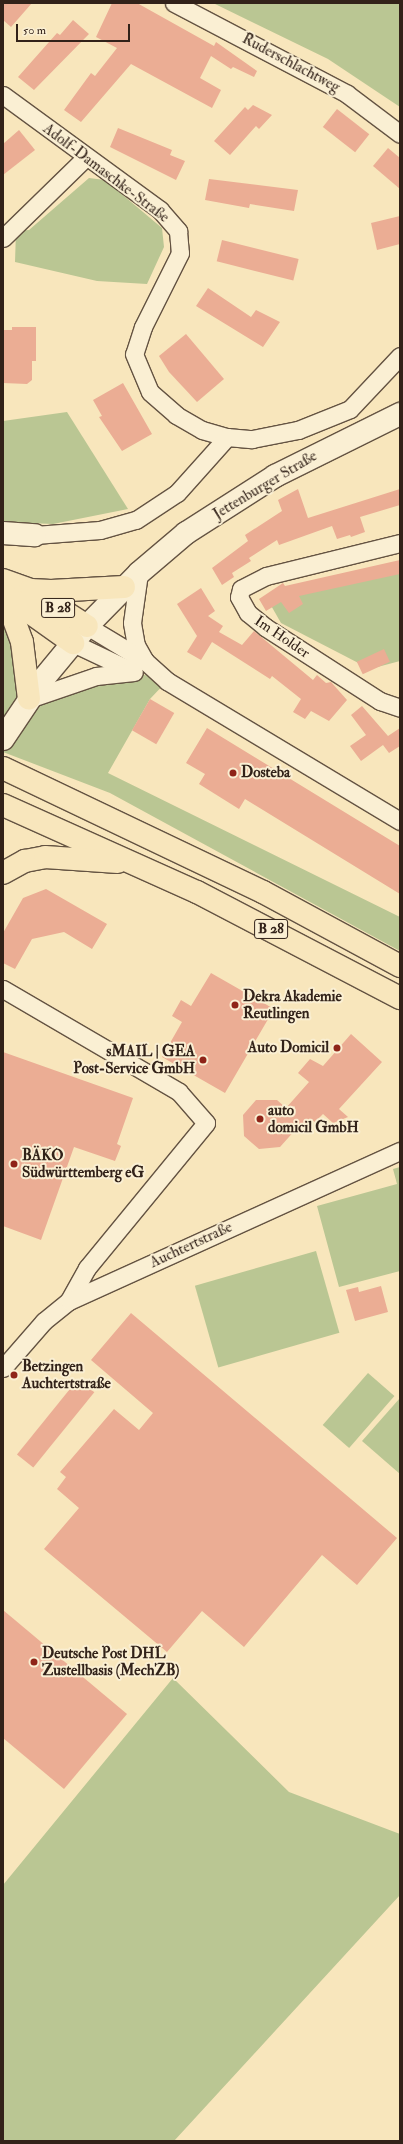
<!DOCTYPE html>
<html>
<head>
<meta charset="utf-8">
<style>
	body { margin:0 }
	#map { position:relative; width:403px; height:2144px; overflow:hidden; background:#f8e6bc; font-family:"IM FELL Double Pica",serif }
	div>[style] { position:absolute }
	.green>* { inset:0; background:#bac693; transform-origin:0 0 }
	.building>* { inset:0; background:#ebad94; transform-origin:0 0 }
	.roads { filter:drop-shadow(1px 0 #645342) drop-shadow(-1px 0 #645342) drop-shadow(0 1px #645342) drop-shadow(0 -1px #645342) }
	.street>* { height:17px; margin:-8.5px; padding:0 8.5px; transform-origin:8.5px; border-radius:8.5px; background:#faefd3 }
	.secondary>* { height:22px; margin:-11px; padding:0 11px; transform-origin:11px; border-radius:11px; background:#faefd3 }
	.highway>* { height:22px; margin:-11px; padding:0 11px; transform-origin:11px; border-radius:11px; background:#f8e6bc }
	.dots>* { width:11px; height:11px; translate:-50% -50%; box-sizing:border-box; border:2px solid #faefd3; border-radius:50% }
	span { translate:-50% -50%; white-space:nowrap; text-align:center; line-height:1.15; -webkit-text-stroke:4px #faefd3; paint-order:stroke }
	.shield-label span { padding:1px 3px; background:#faefd3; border:1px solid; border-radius:3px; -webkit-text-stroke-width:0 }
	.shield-label { font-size:14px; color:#322219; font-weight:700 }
	.street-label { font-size:15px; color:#322219 }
	.poi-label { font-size:15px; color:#322219; font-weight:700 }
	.left { translate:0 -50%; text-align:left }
	.right { translate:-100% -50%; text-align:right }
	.frame { position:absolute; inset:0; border:4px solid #322219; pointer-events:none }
	.scale { position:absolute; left:16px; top:24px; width:114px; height:18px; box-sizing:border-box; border:2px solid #322219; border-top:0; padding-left:5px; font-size:12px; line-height:14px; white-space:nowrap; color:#322219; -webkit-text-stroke:3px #faefd3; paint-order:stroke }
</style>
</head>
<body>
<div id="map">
	<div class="green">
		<i style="clip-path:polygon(213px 3px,400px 3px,400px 107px,328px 59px)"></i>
		<i style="clip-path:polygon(89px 178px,105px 180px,162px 228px,164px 247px,147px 284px,97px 281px,15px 262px,16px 231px,29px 230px)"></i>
		<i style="clip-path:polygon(67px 412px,128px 509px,53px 524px,3px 522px,3px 421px)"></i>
		<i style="clip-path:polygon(400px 569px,400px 661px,370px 669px,281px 623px,269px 602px)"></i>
		<i style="clip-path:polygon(3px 593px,29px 699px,134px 672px,167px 681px,150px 699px,108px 773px,400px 917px,400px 951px,110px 793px,3px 752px)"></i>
		<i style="clip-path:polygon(400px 1167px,400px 1271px,339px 1287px,317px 1206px,397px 1184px,393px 1169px)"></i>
		<i style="left:316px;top:1251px;width:85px;height:126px;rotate:74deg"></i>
		<i style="left:368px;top:1373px;width:35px;height:69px;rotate:41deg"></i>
		<i style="clip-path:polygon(400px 1398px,400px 1474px,362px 1441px)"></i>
		<i style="clip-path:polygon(173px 1678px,289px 1792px,400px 1834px,400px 1895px,174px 2141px,3px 2141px,3px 1885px)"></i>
	</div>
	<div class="building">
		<i style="clip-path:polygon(3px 3px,32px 3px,11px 27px,3px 20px)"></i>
		<i style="clip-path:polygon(112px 3px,137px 3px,214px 46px,216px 42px,257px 71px,254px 77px,233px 67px,231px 69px,211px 56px,200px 78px,221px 90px,212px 108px,131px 64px,81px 122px,64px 110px,91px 73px,95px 76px,117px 48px,96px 37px)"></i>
		<i style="clip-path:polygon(73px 20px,89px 34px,34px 90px,18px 77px,57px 33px,60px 35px)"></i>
		<i style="clip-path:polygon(253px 105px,272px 115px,259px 129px,256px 126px,230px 155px,214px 141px,245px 107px,248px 110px)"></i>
		<i style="left:337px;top:109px;width:41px;height:23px;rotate:38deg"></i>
		<i style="clip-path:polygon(118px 128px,172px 150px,170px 155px,185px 161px,176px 180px,110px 147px)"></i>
		<i style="clip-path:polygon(19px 130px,35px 150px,3px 175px,3px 144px)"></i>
		<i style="clip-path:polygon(388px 148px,400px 158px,400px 189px,373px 166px)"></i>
		<i style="clip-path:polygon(209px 179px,298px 190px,294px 211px,250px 204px,249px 208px,205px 200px)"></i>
		<i style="clip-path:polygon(400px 216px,400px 244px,377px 250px,371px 223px)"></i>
		<i style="left:222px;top:240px;width:79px;height:22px;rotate:14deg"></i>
		<i style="clip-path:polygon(208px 288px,251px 317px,256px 310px,280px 322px,263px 347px,196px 306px)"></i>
		<i style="clip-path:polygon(12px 327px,36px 327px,36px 361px,32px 361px,32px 380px,27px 384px,3px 383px,3px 330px,12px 330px)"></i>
		<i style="clip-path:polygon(186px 334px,224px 379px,197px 402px,169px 372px,159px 356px)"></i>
		<i style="clip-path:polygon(123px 383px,152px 434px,122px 451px,99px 417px,102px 416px,93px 400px)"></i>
		<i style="clip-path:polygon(298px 489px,308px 518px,400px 489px,400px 505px,360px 517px,365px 532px,351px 537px,350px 535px,337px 539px,332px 526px,279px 545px,277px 540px,249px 558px,251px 561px,232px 573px,234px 577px,222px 585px,212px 568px,248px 541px,245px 535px,282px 511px,278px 500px)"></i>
		<i style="clip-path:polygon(400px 560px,400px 574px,299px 596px,303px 604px,289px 613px,281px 602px,266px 611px,259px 599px,283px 583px,285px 586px)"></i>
		<i style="clip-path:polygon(201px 588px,215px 611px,208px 616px,223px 626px,219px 632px,242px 645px,254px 631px,313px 680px,317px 675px,326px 683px,331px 682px,347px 700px,329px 721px,311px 711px,305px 719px,293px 712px,301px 699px,272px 676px,270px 679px,212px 642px,201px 660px,187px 652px,197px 636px,177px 604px)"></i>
		<i style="left:384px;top:649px;width:14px;height:30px;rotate:65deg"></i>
		<i style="left:150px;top:699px;width:28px;height:36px;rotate:30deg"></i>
		<i style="clip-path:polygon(362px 706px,388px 736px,400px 728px,400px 746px,389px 753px,383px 745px,361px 761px,350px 746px,366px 735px,351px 715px)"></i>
		<i style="clip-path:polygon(207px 728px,400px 846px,400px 894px,245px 799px,239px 809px,199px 784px,205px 774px,186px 763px)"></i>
		<i style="clip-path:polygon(46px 889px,107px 924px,92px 949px,64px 932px,32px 939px,15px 969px,3px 963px,3px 933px,23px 898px)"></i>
		<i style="clip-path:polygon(211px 973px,274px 1009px,225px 1093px,162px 1057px,182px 1022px,172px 1016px,181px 1000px,191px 1006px)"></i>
		<i style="clip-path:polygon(351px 1034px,382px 1062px,339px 1109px,348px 1117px,333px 1123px,323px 1114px,315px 1122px,312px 1120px,304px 1128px,297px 1128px,280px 1147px,259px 1149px,244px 1136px,243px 1115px,256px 1100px,277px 1100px,286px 1108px,309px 1082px,298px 1073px,310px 1059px,323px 1066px)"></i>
		<i style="clip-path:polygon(3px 1052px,133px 1098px,117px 1144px,121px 1146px,115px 1161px,74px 1147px,41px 1240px,3px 1226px)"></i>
		<i style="clip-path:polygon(381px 1286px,388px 1312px,355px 1321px,346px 1290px,358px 1287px,359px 1292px)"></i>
		<i style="clip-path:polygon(131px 1313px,397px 1538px,357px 1585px,322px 1555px,244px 1647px,202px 1611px,167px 1652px,44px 1549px,79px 1508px,57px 1489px,66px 1477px,60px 1472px,114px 1409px,139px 1430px,153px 1413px,91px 1360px)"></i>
		<i style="left:78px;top:1379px;width:21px;height:97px;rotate:39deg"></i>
		<i style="clip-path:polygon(3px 1610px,127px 1714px,64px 1789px,3px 1738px)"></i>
	</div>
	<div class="roads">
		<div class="street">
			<i style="left:174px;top:3px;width:195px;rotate:27.7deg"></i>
			<i style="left:347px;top:94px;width:66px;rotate:37deg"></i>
			<i style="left:3px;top:95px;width:195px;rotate:36.2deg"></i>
			<i style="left:160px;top:210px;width:28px;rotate:49deg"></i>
			<i style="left:178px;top:231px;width:22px;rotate:85deg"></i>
			<i style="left:180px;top:253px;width:83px;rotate:116.6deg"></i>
			<i style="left:143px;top:327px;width:28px;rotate:108deg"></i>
			<i style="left:134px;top:354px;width:41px;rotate:67.2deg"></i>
			<i style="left:150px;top:392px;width:35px;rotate:41deg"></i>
			<i style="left:176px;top:415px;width:30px;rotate:30deg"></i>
			<i style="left:202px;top:430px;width:26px;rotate:16deg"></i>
			<i style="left:227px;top:437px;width:25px;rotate:5deg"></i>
			<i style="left:252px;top:439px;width:47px;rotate:-11.1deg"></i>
			<i style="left:298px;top:430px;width:56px;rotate:-22deg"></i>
			<i style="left:350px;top:409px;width:73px;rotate:-46.7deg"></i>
			<i style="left:3px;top:238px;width:116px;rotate:-44.3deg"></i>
			<i style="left:35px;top:535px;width:65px;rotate:-4.4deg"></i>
			<i style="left:100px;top:530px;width:37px;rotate:-16deg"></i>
			<i style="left:136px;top:520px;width:49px;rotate:-33.4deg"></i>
			<i style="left:177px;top:493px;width:75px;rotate:-48.2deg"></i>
			<i style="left:400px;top:543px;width:138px;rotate:166.2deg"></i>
			<i style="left:266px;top:576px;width:28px;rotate:153deg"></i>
			<i style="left:241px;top:589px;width:8px;rotate:104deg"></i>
			<i style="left:239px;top:597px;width:18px;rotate:61deg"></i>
			<i style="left:248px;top:613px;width:22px;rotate:39deg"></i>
			<i style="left:265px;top:627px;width:137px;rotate:32.8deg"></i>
			<i style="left:380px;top:701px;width:21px;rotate:19deg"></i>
			<i style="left:139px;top:573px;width:50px;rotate:98deg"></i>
			<i style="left:132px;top:623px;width:22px;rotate:80deg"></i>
			<i style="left:136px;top:645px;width:18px;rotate:61deg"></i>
			<i style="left:87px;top:626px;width:68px;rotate:31.1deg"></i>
			<i style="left:145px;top:661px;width:30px;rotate:42deg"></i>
			<i style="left:167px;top:681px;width:272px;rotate:31deg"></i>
			<i style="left:73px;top:643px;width:65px;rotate:25.4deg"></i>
			<i style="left:29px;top:699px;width:71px;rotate:-18.9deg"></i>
			<i style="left:96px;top:676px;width:38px;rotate:-6deg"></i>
			<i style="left:3px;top:989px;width:204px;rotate:30.3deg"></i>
			<i style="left:179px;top:1092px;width:41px;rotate:48.9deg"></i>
			<i style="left:206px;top:1123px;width:188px;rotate:129.4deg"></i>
			<i style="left:87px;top:1268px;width:38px;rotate:119deg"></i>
			<i style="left:3px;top:1368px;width:62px;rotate:-48.9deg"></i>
			<i style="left:44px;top:1321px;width:32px;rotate:-39deg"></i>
			<i style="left:69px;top:1301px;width:363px;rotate:-24.4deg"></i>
		</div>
		<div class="secondary">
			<i style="left:3px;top:533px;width:32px;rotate:4deg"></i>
			<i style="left:3px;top:739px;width:73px;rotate:-56.1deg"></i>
			<i style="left:44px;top:678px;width:67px;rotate:-50.4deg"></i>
			<i style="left:87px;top:626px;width:74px;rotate:-45.5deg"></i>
			<i style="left:139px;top:573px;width:62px;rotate:-40.4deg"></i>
			<i style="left:186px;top:533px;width:106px;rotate:-32.6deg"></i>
			<i style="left:275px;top:476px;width:140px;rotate:-26.4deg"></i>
		</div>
		<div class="highway">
			<i style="left:3px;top:580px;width:29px;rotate:20deg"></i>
			<i style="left:30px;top:590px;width:21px;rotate:3deg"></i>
			<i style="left:51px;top:591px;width:73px;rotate:-3.1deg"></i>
			<i style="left:32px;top:591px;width:65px;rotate:32.5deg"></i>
			<i style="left:4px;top:593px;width:52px;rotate:69.8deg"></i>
			<i style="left:22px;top:642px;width:57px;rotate:83deg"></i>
			<i style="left:4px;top:594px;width:85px;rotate:35.4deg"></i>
			<i style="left:3px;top:768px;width:288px;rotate:25.5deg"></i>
			<i style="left:263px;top:892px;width:156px;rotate:28.4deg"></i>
			<i style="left:3px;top:805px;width:213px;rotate:24.2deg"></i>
			<i style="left:197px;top:892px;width:229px;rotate:27.6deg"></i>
			<i style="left:3px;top:873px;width:25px;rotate:-29deg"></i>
			<i style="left:25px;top:861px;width:20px;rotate:-11deg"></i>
			<i style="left:45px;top:857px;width:73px;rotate:3.9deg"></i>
		</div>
	</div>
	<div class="dots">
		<i style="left:233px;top:773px;background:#8f2418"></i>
		<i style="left:235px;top:1005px;background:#8f2418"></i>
		<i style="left:337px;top:1048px;background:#8f2418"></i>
		<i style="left:203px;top:1060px;background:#8f2418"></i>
		<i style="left:260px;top:1119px;background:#8f2418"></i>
		<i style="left:14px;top:1164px;background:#8f2418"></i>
		<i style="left:14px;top:1375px;background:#8f2418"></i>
		<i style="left:34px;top:1662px;background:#8f2418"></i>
	</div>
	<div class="shield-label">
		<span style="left:58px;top:608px">B 28</span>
		<span style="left:271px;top:929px">B 28</span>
	</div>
	<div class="street-label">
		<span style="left:291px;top:63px;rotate:28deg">Ruderschlachtweg</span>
		<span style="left:106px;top:173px;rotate:37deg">Adolf-Damaschke-Straße</span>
		<span style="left:265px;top:485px;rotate:-31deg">Jettenburger Straße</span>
		<span style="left:282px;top:637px;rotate:34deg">Im Holder</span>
		<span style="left:191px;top:1245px;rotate:-25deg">Auchtertstraße</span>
	</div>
	<div class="poi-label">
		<span class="left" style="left:241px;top:773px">Dosteba</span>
		<span class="left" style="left:243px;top:1005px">Dekra Akademie<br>Reutlingen</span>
		<span class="right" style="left:329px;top:1048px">Auto Domicil</span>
		<span class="right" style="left:195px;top:1060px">sMAIL | GEA<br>Post-Service GmbH</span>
		<span class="left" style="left:268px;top:1119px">auto<br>domicil GmbH</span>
		<span class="left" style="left:22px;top:1164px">BÄKO<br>Südwürttemberg eG</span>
		<span class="left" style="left:22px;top:1375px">Betzingen<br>Auchtertstraße</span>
		<span class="left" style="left:42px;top:1662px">Deutsche Post DHL<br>Zustellbasis (MechZB)</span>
	</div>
	<div class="frame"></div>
	<div class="scale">50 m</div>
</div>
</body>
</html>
